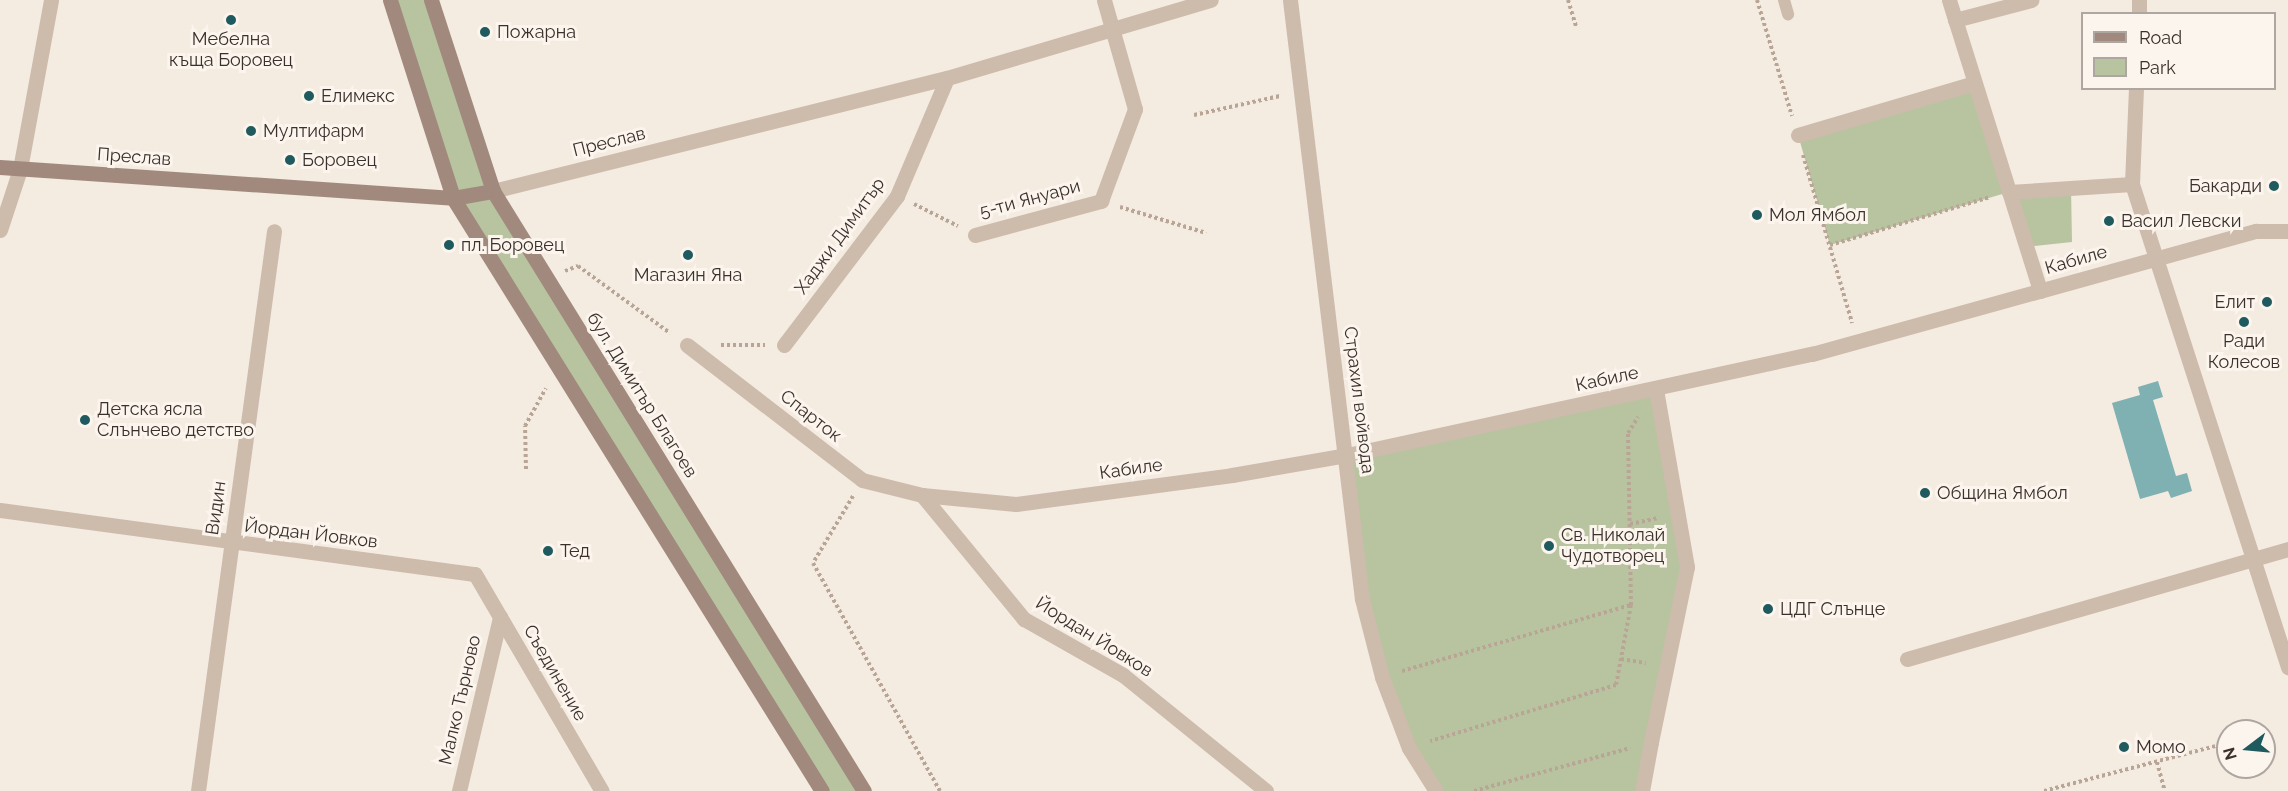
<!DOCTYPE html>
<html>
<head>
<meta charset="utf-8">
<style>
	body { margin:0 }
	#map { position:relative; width:2288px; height:791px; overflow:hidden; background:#f4ebe1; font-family:Raleway,sans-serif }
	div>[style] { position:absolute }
	.green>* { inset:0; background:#b8c4a0 }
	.water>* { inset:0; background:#7fb0b2 }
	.path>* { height:4px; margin-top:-2px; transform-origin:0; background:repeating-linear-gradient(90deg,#b9a596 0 3px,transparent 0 6px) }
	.service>* { height:12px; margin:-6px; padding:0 6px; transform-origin:6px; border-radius:6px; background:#cdbbac }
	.pedestrian>* { height:15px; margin:-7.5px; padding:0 7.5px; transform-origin:7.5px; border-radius:7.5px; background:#cdbbac }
	.minor>* { height:15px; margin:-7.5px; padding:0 7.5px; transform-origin:7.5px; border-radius:7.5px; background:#cdbbac }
	.tertiary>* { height:15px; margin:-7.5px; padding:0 7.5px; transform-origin:7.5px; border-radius:7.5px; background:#cdbbac }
	.secondary>* { height:15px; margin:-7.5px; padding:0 7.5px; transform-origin:7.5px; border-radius:7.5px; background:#a18a7d }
	.dots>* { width:16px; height:16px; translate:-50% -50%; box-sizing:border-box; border:3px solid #fbf5ee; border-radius:50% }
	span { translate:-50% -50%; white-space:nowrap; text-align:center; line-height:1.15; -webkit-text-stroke:6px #fbf5ee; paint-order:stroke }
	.poi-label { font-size:18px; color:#3b302b }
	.left { translate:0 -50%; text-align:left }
	.right { translate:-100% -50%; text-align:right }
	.street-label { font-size:18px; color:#3b302b }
	.legend { position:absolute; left:2081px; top:12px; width:195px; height:78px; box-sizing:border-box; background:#fbf5ee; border:2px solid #aea6a0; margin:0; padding:8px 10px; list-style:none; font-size:18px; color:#3b302b }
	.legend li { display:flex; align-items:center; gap:12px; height:30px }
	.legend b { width:30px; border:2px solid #aea6a0 }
	.north { position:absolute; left:2216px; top:719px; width:60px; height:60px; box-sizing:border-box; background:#fbf5ee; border:2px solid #aea6a0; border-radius:50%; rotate:254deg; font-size:16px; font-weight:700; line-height:24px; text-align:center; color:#3b302b }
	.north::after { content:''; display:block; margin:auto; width:21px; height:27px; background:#1f5a5e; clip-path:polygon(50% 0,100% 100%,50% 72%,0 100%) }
</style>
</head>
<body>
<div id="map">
	<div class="green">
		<i style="clip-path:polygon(390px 0,431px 0,493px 191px,864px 791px,822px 791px,453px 198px)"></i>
		<i style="clip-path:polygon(1975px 83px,2009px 192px,2071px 188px,2072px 242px,2026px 247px,2009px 192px,1830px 245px,1798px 135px)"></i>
		<i style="clip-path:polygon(1656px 389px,1687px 567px,1642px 791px,1436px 791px,1409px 748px,1362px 599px,1347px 455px)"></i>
	</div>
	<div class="water">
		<i style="clip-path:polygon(2158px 381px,2163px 397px,2153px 400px,2176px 476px,2187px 473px,2192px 491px,2171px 498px,2168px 491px,2140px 499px,2112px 403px,2140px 395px,2138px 387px)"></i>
	</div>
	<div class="path">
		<i style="left:1568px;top:0;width:28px;rotate:73deg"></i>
		<i style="left:1757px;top:0;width:121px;rotate:73.2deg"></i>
		<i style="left:1194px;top:115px;width:88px;rotate:-12.5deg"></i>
		<i style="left:1803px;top:155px;width:175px;rotate:73.7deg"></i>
		<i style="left:914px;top:204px;width:49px;rotate:26.6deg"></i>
		<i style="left:1120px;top:207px;width:90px;rotate:16.8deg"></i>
		<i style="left:1830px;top:245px;width:167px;rotate:-16.7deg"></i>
		<i style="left:565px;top:271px;width:14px;rotate:-21deg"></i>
		<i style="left:578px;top:266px;width:114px;rotate:36.1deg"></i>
		<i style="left:721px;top:345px;width:44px"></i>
		<i style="left:526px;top:469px;width:43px;rotate:-91.3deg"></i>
		<i style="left:525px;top:426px;width:43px;rotate:-61.1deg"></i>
		<i style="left:853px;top:496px;width:78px;rotate:120.8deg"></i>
		<i style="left:813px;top:563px;width:261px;rotate:60.9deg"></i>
		<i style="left:1630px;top:524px;width:29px;rotate:-12deg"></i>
		<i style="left:1631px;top:605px;width:172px;rotate:-91deg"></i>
		<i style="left:1628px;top:433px;width:19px;rotate:-58deg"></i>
		<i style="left:1621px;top:659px;width:25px;rotate:9deg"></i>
		<i style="left:1402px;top:671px;width:238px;rotate:-16.1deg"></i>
		<i style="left:1631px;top:605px;width:81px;rotate:100.6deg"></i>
		<i style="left:1616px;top:685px;width:194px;rotate:163.2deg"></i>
		<i style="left:2157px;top:762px;width:30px;rotate:75deg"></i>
		<i style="left:1474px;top:791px;width:162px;rotate:-15.4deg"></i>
		<i style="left:2044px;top:791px;width:177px;rotate:-14.7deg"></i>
	</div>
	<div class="service">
		<i style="left:1784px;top:0;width:15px;rotate:74deg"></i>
	</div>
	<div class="pedestrian">
		<i style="left:1949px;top:0;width:305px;rotate:72.6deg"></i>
		<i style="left:2139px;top:14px;width:14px;rotate:-90deg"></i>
		<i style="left:1955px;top:20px;width:79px;rotate:-14.7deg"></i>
		<i style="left:2136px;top:88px;width:96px;rotate:92.4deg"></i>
		<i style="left:2132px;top:184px;width:508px;rotate:72.1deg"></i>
		<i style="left:1798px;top:135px;width:184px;rotate:-16.4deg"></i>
		<i style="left:2009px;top:192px;width:123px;rotate:-3.7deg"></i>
		<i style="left:1812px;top:354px;width:461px;rotate:-15.5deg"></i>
		<i style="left:1907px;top:659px;width:397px;rotate:-16.1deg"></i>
		<i style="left:1642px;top:791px;width:50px;rotate:-79.6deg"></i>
	</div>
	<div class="minor">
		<i style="left:1290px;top:0;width:603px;rotate:83.15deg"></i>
		<i style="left:1362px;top:599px;width:81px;rotate:75.6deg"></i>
		<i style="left:1382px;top:677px;width:76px;rotate:69.2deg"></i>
		<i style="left:1409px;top:748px;width:51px;rotate:57.9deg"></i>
		<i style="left:0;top:230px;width:64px;rotate:-71.8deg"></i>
		<i style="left:20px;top:169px;width:172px;rotate:-79.6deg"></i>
		<i style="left:2256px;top:231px;width:32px"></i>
		<i style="left:975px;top:235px;width:131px;rotate:-15.1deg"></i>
		<i style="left:1101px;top:201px;width:98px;rotate:-69.7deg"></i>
		<i style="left:1135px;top:109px;width:113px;rotate:-105.9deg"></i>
		<i style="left:687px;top:345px;width:221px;rotate:37.6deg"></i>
		<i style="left:862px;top:480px;width:62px;rotate:14deg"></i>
		<i style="left:922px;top:495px;width:94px;rotate:5.5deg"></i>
		<i style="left:1016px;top:504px;width:218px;rotate:-7.6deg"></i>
		<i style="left:1232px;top:475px;width:117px;rotate:-9.9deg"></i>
		<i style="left:1347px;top:455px;width:476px;rotate:-12.3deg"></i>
		<i style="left:784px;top:345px;width:187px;rotate:-52.8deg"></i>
		<i style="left:897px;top:196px;width:128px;rotate:-67deg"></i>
		<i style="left:922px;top:495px;width:161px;rotate:50.6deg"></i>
		<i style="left:1024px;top:619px;width:114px;rotate:29.5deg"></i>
		<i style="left:1123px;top:675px;width:184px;rotate:39deg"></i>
		<i style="left:0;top:510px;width:479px;rotate:7.7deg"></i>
		<i style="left:475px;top:574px;width:251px;rotate:59.7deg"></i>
		<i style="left:1651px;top:742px;width:179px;rotate:-78.4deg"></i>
		<i style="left:1687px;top:567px;width:181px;rotate:-99.9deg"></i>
		<i style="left:198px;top:791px;width:565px;rotate:-82.27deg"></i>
		<i style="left:459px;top:791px;width:179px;rotate:-76.7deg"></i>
	</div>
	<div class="tertiary">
		<i style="left:493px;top:191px;width:468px;rotate:-14deg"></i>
		<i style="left:947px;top:78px;width:275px;rotate:-16.5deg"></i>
	</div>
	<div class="secondary">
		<i style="left:390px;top:0;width:208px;rotate:72.3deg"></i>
		<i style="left:453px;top:198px;width:698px;rotate:58.11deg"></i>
		<i style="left:431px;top:0;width:201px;rotate:72deg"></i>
		<i style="left:493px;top:191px;width:705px;rotate:58.27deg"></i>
		<i style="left:0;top:167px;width:454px;rotate:3.9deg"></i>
		<i style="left:453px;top:198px;width:41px;rotate:-9.9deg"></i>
	</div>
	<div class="dots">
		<i style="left:231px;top:20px;background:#1f5a5e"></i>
		<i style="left:485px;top:32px;background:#1f5a5e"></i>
		<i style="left:309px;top:96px;background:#1f5a5e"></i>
		<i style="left:251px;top:131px;background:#1f5a5e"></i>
		<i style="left:290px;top:160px;background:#1f5a5e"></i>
		<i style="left:2274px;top:186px;background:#1f5a5e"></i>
		<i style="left:1757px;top:215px;background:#1f5a5e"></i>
		<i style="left:2109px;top:221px;background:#1f5a5e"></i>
		<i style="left:449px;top:245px;background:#1f5a5e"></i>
		<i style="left:688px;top:255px;background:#1f5a5e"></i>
		<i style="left:2267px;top:302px;background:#1f5a5e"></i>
		<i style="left:2244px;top:322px;background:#1f5a5e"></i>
		<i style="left:85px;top:420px;background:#1f5a5e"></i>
		<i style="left:1925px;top:493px;background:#1f5a5e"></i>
		<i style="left:1549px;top:546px;background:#1f5a5e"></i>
		<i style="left:548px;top:551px;background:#1f5a5e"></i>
		<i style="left:1768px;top:609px;background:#1f5a5e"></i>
		<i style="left:2124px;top:747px;background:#1f5a5e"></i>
	</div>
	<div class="poi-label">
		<span class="left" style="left:497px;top:32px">Пожарна</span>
		<span style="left:231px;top:50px">Мебелна<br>къща Боровец</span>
		<span class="left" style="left:321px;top:96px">Елимекс</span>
		<span class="left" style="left:263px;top:131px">Мултифарм</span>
		<span class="left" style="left:302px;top:160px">Боровец</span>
		<span class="right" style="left:2262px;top:186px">Бакарди</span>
		<span class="left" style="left:1769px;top:215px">Мол Ямбол</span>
		<span class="left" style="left:2121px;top:221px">Васил Левски</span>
		<span class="left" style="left:461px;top:245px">пл. Боровец</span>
		<span style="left:688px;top:275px">Магазин Яна</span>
		<span class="right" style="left:2255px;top:302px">Елит</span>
		<span style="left:2244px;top:352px">Ради<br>Колесов</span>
		<span class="left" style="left:97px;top:420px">Детска ясла<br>Слънчево детство</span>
		<span class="left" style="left:1937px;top:493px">Община Ямбол</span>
		<span class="left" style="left:1561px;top:546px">Св. Николай<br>Чудотворец</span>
		<span class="left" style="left:560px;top:551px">Тед</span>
		<span class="left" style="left:1780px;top:609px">ЦДГ Слънце</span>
		<span class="left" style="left:2136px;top:747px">Момо</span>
	</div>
	<div class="street-label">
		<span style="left:609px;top:142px;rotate:-14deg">Преслав</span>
		<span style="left:134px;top:157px;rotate:4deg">Преслав</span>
		<span style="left:1030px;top:199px;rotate:-15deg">5-ти Януари</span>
		<span style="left:840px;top:236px;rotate:-54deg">Хаджи Димитър</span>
		<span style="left:2076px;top:260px;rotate:-16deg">Кабиле</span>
		<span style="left:1607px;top:379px;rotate:-12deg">Кабиле</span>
		<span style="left:642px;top:395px;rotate:58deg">бул. Димитър Благоев</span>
		<span style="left:1359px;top:400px;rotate:83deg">Страхил войвода</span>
		<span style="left:811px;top:416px;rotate:38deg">Спарток</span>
		<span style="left:1131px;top:469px;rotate:-8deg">Кабиле</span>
		<span style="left:216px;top:508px;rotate:-82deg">Видин</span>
		<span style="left:311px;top:534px;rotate:7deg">Йордан Йовков</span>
		<span style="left:1094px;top:637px;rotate:32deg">Йордан Йовков</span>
		<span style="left:555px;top:673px;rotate:60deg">Съединение</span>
		<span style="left:460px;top:700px;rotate:-77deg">Малко Търново</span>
	</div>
	<ul class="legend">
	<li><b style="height:8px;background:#a18a7d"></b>Road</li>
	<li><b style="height:16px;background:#b8c4a0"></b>Park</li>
	</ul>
	<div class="north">N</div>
</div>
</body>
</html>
